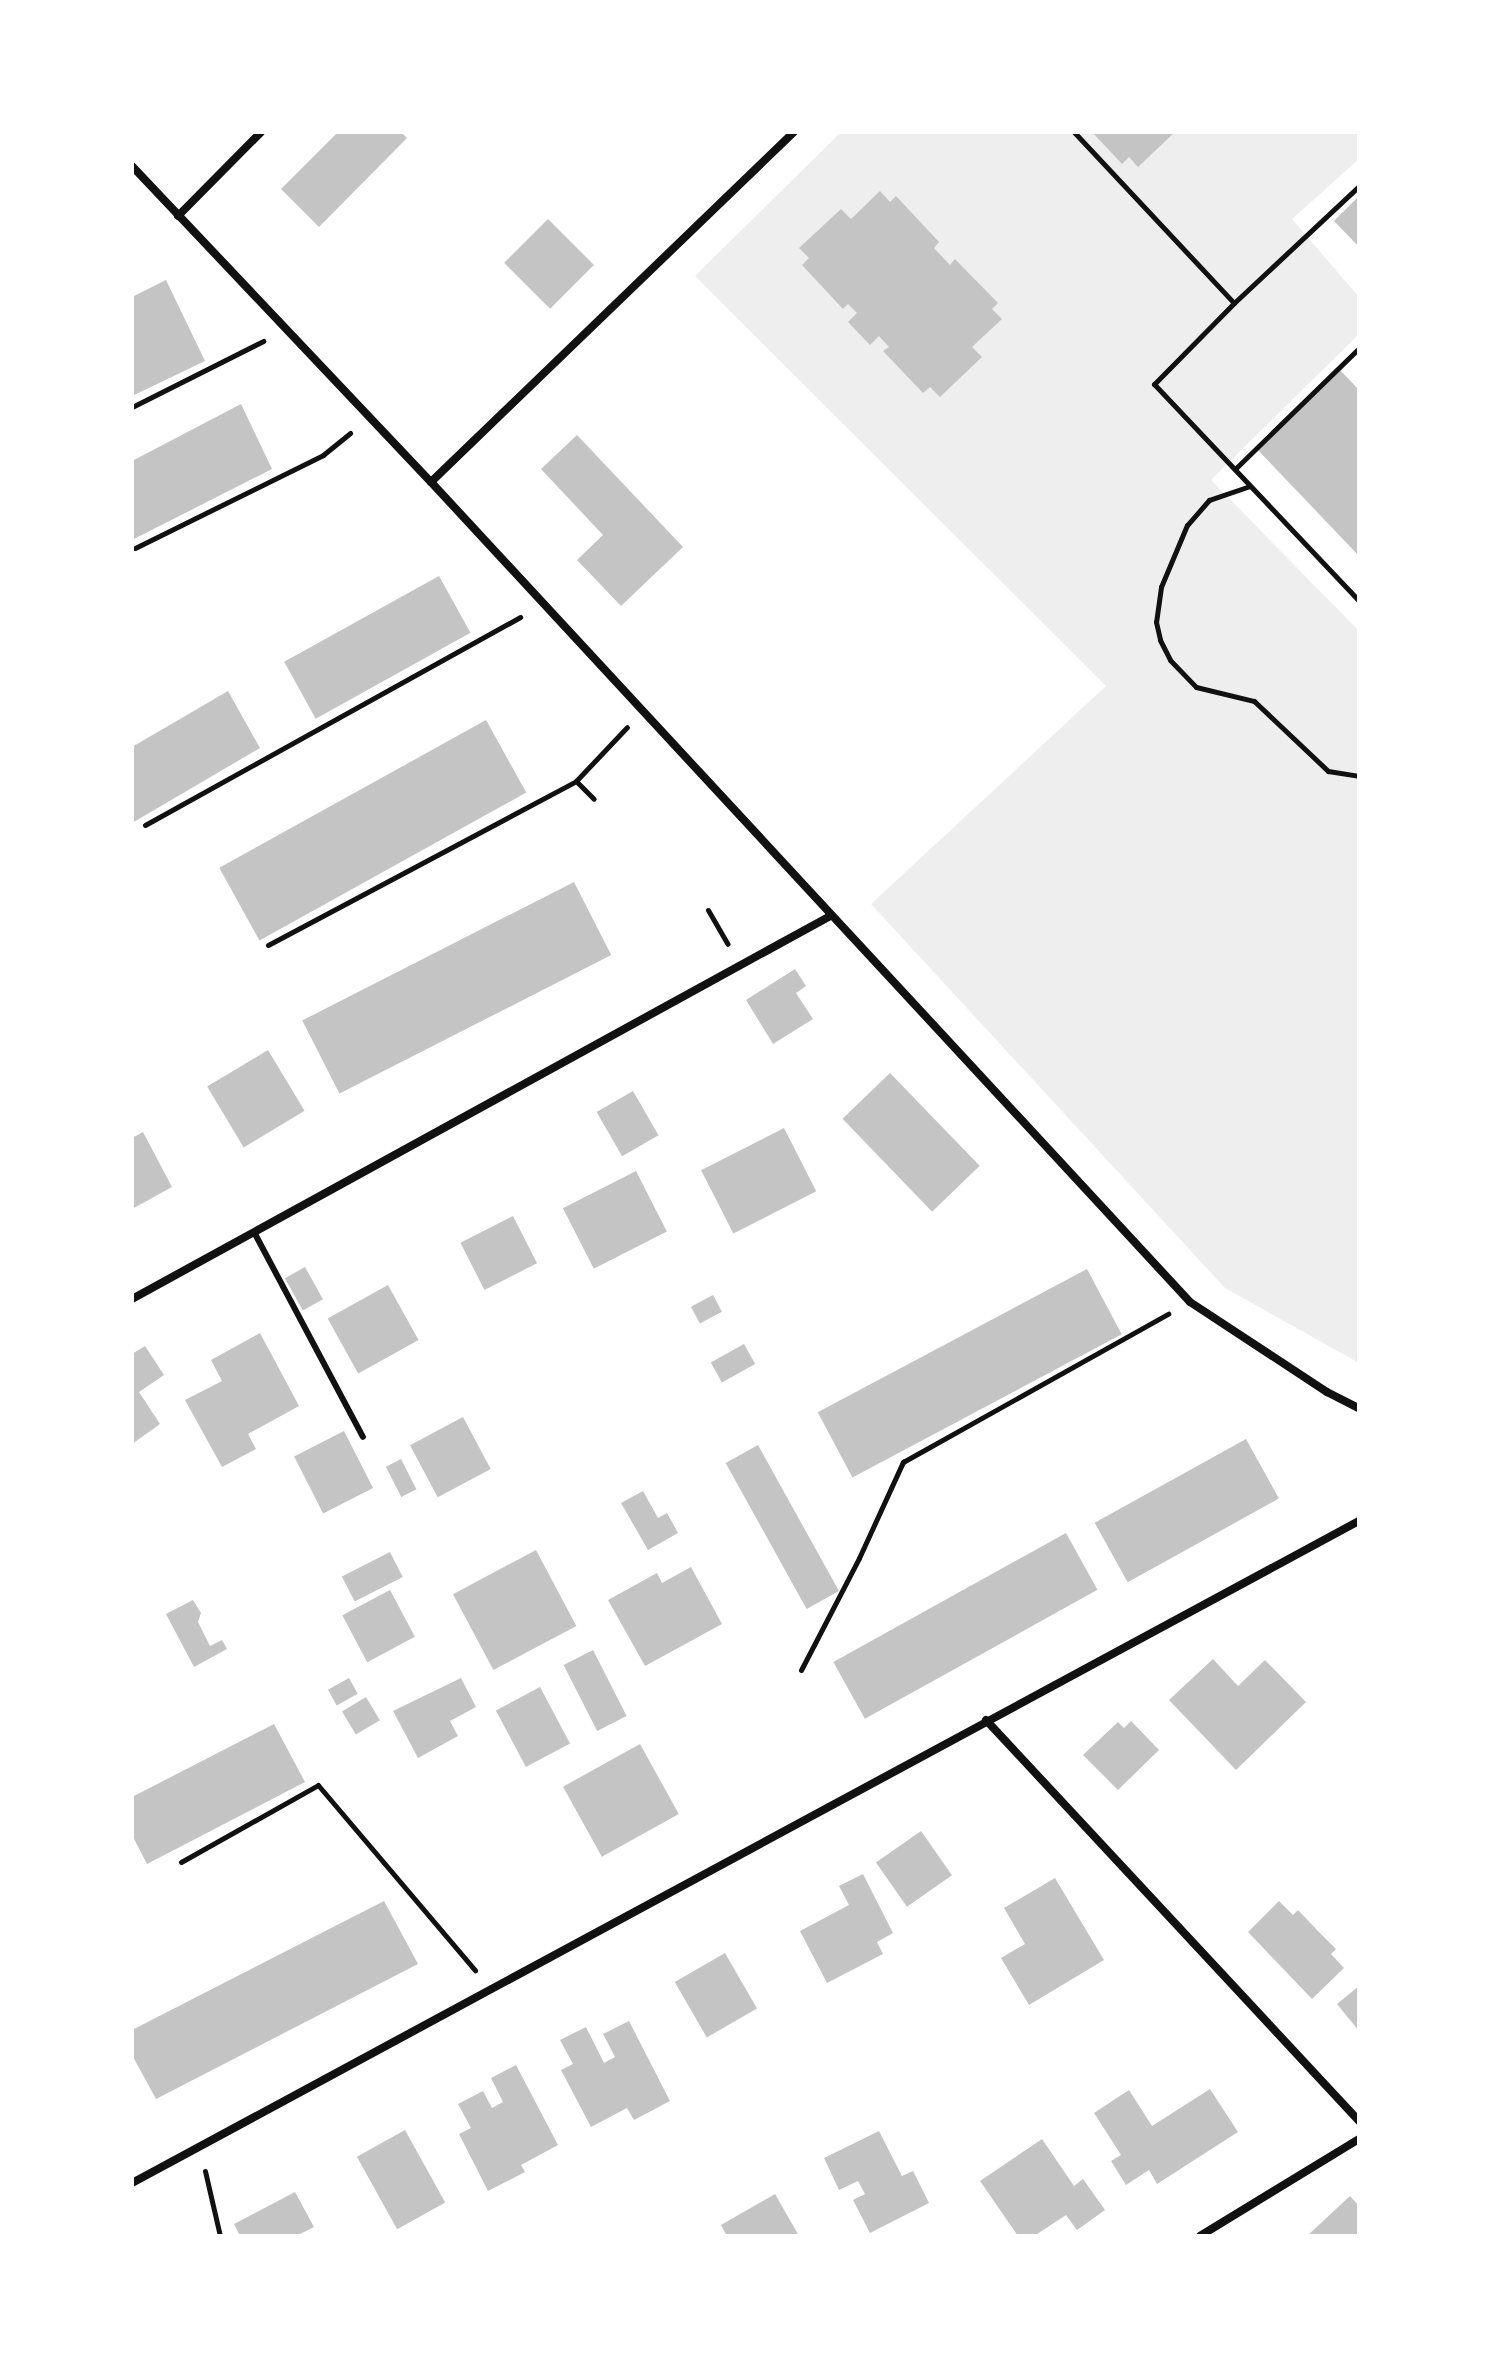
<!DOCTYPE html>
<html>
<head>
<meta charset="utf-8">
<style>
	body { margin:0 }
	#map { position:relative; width:1491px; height:2368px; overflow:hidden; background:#fff; font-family:Mulish,sans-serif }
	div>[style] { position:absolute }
	.green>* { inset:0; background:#eee }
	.building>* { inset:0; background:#c4c4c4; transform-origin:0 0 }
	.path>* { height:5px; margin:-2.5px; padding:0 2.5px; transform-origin:2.5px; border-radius:2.5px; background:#111 }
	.service>* { height:6px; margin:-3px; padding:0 3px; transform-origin:3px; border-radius:3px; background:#111 }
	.minor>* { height:8px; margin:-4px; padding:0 4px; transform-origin:4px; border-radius:4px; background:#111 }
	span { translate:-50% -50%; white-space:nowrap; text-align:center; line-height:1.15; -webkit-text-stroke:8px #fff; paint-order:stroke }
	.frame { position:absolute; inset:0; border:134px solid #fff; pointer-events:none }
</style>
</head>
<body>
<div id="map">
	<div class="green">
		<i style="clip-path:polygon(841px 132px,1359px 132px,1359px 159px,1292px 219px,1359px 297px,1359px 334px,1211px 480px,1359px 631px,1359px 1363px,1225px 1288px,871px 904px,1106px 686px,695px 276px)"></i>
	</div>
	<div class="building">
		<i style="clip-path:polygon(338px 132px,401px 132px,407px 138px,319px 227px,281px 189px)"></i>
		<i style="clip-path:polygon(1092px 132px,1175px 132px,1138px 167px,1129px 157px,1122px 164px)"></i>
		<i style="clip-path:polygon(880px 191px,890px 202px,896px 196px,939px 242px,934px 248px,950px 265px,955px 259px,998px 303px,992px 309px,1002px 319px,972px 347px,982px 357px,940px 397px,930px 387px,923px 393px,883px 351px,889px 347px,879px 336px,870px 345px,848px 322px,857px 313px,848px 304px,843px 309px,802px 265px,809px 258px,799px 248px,841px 209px,851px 219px)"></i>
		<i style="clip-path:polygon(1359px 196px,1359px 247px,1334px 221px)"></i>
		<i style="left:548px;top:219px;width:65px;height:62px;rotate:45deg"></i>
		<i style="clip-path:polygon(166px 280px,205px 361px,132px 396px,132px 297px)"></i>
		<i style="clip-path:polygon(1340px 370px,1359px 390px,1359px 556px,1257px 449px)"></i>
		<i style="clip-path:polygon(241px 404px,272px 469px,132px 540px,132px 461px)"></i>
		<i style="clip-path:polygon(577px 435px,683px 547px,621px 606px,577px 560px,603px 535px,541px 469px)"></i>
		<i style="left:439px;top:576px;width:65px;height:177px;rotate:61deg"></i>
		<i style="clip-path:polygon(228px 691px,260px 748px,132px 823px,132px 747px)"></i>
		<i style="left:486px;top:720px;width:83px;height:305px;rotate:61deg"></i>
		<i style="left:574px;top:882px;width:82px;height:305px;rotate:63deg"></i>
		<i style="clip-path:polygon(795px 969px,806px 986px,796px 993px,813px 1019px,773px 1044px,746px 1000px)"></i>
		<i style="left:268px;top:1050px;width:71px;height:71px;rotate:59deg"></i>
		<i style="left:890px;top:1073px;width:129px;height:66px;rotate:46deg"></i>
		<i style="left:633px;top:1091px;width:51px;height:42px;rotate:60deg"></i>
		<i style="left:784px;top:1128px;width:71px;height:93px;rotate:63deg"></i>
		<i style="clip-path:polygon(143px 1132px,172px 1187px,132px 1209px,132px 1138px)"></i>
		<i style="left:636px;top:1171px;width:68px;height:82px;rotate:63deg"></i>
		<i style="left:513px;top:1216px;width:53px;height:59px;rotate:63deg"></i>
		<i style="left:305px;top:1267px;width:37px;height:23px;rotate:61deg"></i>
		<i style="left:1087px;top:1269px;width:74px;height:305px;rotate:62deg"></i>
		<i style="left:388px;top:1285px;width:63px;height:69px;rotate:61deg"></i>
		<i style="left:713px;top:1295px;width:19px;height:25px;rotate:62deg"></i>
		<i style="clip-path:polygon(260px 1333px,299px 1406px,248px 1434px,256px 1449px,222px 1467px,185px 1400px,222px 1381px,211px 1360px)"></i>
		<i style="left:744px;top:1344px;width:23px;height:38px;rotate:61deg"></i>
		<i style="clip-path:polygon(145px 1346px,164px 1375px,139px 1392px,160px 1424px,132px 1444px,132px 1354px)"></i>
		<i style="left:463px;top:1417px;width:59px;height:60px;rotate:62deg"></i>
		<i style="left:344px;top:1431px;width:64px;height:56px;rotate:63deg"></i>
		<i style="left:1246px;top:1439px;width:68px;height:173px;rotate:61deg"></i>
		<i style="left:758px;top:1445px;width:167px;height:37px;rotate:61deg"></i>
		<i style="left:401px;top:1459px;width:34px;height:17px;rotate:63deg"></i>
		<i style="clip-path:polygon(643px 1491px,658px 1518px,667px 1513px,678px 1533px,648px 1550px,621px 1503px)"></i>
		<i style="left:1066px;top:1533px;width:65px;height:266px;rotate:61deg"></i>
		<i style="left:536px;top:1550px;width:86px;height:94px;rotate:62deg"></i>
		<i style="left:390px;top:1552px;width:28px;height:54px;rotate:63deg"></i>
		<i style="clip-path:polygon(691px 1567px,722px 1624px,645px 1666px,608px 1600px,657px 1573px,662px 1583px)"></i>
		<i style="left:390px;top:1590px;width:53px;height:54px;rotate:62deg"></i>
		<i style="clip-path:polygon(193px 1600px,201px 1613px,198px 1622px,210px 1646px,222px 1640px,227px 1649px,194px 1667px,166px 1614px)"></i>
		<i style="left:593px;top:1650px;width:74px;height:33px;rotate:63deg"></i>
		<i style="clip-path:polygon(1213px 1659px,1238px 1686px,1265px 1660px,1306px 1702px,1236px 1770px,1169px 1700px)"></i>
		<i style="left:349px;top:1678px;width:18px;height:24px;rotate:61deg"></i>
		<i style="clip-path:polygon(461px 1678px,476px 1707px,450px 1721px,458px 1736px,418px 1758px,393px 1711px)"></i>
		<i style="left:540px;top:1687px;width:64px;height:50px;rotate:62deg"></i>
		<i style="left:366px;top:1697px;width:27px;height:28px;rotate:59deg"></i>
		<i style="clip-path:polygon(1131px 1721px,1159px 1750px,1118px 1790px,1083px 1755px,1118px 1722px,1124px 1728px)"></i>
		<i style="clip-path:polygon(274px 1724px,305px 1782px,147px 1864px,132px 1835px,132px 1797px)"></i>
		<i style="left:640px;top:1744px;width:80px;height:88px;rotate:61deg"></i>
		<i style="left:921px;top:1831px;width:54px;height:55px;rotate:55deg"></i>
		<i style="clip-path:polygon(863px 1874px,893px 1933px,877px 1942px,883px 1954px,827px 1983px,800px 1931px,849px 1905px,839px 1886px)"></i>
		<i style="clip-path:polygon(1055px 1878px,1104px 1960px,1029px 2005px,1001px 1958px,1025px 1944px,1004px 1908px)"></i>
		<i style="clip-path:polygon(384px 1901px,418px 1964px,156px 2099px,132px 2055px,132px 2030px)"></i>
		<i style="clip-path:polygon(1279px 1901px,1293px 1915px,1298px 1910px,1316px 1929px,1336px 1949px,1331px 1954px,1344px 1968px,1312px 1999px,1248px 1932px)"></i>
		<i style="left:725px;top:1953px;width:64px;height:58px;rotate:60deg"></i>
		<i style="clip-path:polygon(1359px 1986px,1359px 2031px,1337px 2004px)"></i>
		<i style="clip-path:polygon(629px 2021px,670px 2101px,634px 2120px,627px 2108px,591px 2127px,561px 2070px,573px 2064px,560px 2040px,586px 2027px,604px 2063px,615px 2057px,603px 2034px)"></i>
		<i style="clip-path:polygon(516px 2065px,558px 2145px,521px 2165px,525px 2172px,488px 2191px,459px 2134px,471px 2128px,458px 2104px,483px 2091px,492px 2108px,503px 2102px,491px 2078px)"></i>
		<i style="clip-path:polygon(1210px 2089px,1238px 2132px,1157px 2184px,1149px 2170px,1126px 2185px,1111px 2161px,1121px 2155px,1094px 2113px,1129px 2090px,1152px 2126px)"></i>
		<i style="left:405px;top:2130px;width:83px;height:55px;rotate:61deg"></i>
		<i style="clip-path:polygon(879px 2131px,902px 2176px,913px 2171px,929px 2203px,870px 2233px,853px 2200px,865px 2194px,858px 2181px,839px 2190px,824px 2158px)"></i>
		<i style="clip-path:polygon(1042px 2139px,1074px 2186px,1083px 2179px,1105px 2210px,1077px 2230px,1066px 2215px,1034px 2236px,1018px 2236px,980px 2181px)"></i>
		<i style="clip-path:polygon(295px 2192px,314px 2227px,296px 2236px,240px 2236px,234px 2224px)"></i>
		<i style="clip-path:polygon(775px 2194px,799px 2236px,727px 2236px,721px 2225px)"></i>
		<i style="clip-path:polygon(1350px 2196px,1359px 2206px,1359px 2236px,1307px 2236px)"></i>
	</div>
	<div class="path">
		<i style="left:1074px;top:132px;width:234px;rotate:46.9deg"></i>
		<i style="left:1234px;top:303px;width:114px;rotate:134.6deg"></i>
		<i style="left:1154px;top:384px;width:299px;rotate:46.6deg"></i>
		<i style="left:1234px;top:303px;width:171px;rotate:-43.1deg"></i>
		<i style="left:132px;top:407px;width:147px;rotate:-26.7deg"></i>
		<i style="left:1235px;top:469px;width:173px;rotate:-44.3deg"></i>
		<i style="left:1250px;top:486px;width:43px;rotate:161.1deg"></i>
		<i style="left:1209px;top:500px;width:33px;rotate:131deg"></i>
		<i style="left:1187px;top:525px;width:67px;rotate:112.8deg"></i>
		<i style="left:1161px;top:587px;width:35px;rotate:98deg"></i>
		<i style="left:1156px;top:622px;width:18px;rotate:77deg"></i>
		<i style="left:1160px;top:640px;width:22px;rotate:63deg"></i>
		<i style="left:1170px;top:660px;width:37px;rotate:46deg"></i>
		<i style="left:1196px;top:687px;width:60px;rotate:13.6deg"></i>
		<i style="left:1254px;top:701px;width:102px;rotate:43.4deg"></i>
		<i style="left:1328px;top:771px;width:31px;rotate:9deg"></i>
		<i style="left:135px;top:548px;width:210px;rotate:-26.3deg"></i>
		<i style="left:323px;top:455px;width:35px;rotate:-39deg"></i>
		<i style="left:576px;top:781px;width:25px;rotate:45deg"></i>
		<i style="left:145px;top:825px;width:429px;rotate:-29deg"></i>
		<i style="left:708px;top:910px;width:39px;rotate:60deg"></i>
		<i style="left:268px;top:945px;width:349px;rotate:-28deg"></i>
		<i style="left:576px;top:781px;width:74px;rotate:-46.6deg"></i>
		<i style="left:801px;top:1670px;width:126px;rotate:-62.6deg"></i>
		<i style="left:859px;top:1558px;width:106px;rotate:-65.4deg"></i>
		<i style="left:903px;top:1462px;width:304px;rotate:-29.2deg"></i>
		<i style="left:181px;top:1862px;width:157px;rotate:-29.3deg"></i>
		<i style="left:318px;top:1785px;width:243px;rotate:49.7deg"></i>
		<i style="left:205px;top:2171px;width:67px;rotate:77deg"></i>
	</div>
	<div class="service">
		<i style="left:254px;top:1232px;width:232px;rotate:62deg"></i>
	</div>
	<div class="minor">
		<i style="left:132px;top:166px;width:435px;rotate:46.6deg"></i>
		<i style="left:431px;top:482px;width:1117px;rotate:47.21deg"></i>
		<i style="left:1190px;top:1302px;width:164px;rotate:33.3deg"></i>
		<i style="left:1327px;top:1392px;width:36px;rotate:27deg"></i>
		<i style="left:178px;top:216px;width:118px;rotate:-45.3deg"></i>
		<i style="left:431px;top:482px;width:504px;rotate:-43.96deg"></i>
		<i style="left:132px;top:1299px;width:796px;rotate:-28.75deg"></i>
		<i style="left:986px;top:1720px;width:548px;rotate:47.07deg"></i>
		<i style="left:132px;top:2183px;width:1394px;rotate:-28.35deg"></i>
		<i style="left:1200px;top:2236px;width:186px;rotate:-31.4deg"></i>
	</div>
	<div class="frame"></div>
</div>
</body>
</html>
